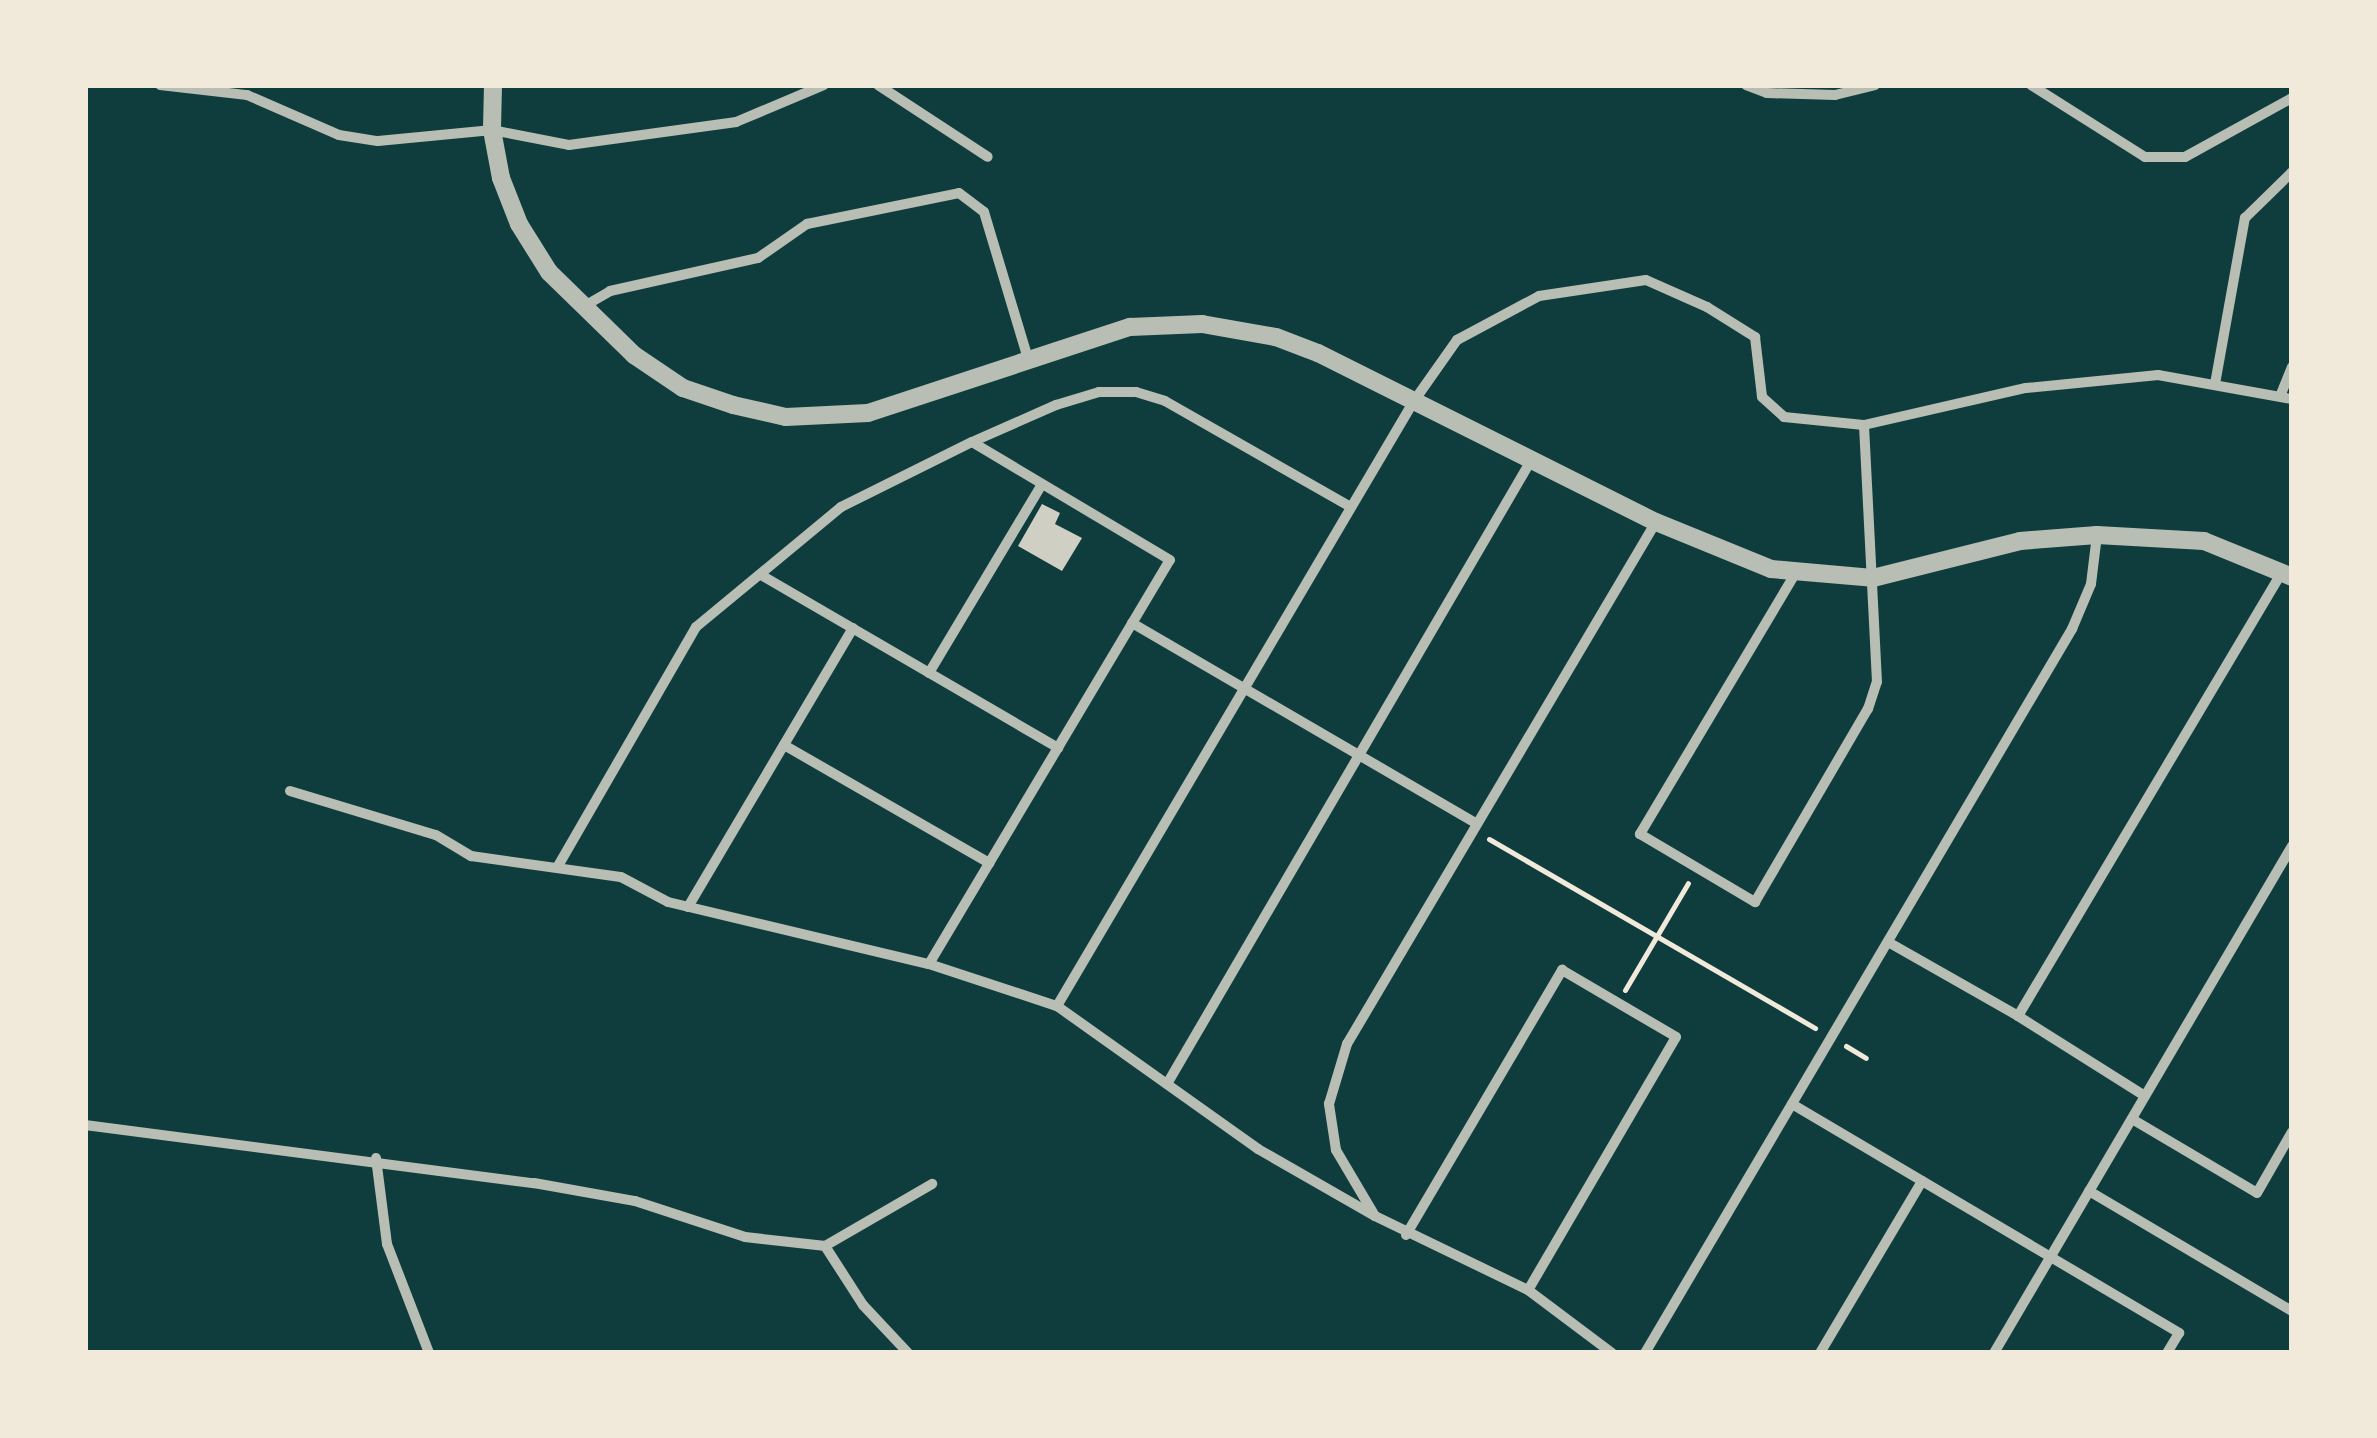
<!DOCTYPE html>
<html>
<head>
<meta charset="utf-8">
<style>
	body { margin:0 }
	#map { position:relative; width:2377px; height:1438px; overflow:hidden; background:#0f3d3e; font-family:"Public Sans",sans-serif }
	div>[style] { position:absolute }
	.building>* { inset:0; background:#cfcfc3 }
	.path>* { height:5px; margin:-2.5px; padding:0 2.5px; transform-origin:2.5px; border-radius:2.5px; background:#f1e9da }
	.minor>* { height:10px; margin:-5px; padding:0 5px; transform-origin:5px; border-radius:5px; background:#b8beb3 }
	.tertiary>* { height:18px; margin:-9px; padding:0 9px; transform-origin:9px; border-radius:9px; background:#b8beb3 }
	span { translate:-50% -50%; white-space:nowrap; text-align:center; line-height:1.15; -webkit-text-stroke:10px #f1e9da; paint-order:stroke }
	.frame { position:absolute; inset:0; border:88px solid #f1e9da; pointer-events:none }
</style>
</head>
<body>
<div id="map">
	<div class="building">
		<i style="clip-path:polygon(1042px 504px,1060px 513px,1055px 524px,1082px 538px,1062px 571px,1018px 546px)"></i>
	</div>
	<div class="path">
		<i style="left:1489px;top:839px;width:377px;rotate:30.1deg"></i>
		<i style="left:1625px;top:990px;width:124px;rotate:-59.5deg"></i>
		<i style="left:1846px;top:1046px;width:23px;rotate:31deg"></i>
	</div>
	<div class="minor">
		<i style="left:160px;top:85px;width:88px;rotate:6.6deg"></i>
		<i style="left:247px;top:95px;width:100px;rotate:23.5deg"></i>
		<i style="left:339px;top:135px;width:39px;rotate:9deg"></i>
		<i style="left:378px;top:141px;width:115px;rotate:-5.5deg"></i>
		<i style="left:492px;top:130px;width:78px;rotate:11deg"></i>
		<i style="left:569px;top:145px;width:169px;rotate:-7.8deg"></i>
		<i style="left:736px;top:122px;width:95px;rotate:-22.8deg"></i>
		<i style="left:878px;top:85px;width:131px;rotate:33.2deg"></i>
		<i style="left:1746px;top:85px;width:22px;rotate:21deg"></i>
		<i style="left:1767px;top:93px;width:68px;rotate:1.7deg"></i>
		<i style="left:1835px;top:95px;width:41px;rotate:-14deg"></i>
		<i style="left:2031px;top:85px;width:135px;rotate:32.3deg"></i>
		<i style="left:2145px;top:157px;width:40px"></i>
		<i style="left:2185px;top:157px;width:122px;rotate:-28.9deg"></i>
		<i style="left:581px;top:308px;width:34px;rotate:-30deg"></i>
		<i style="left:610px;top:291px;width:152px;rotate:-12.6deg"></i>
		<i style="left:758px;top:258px;width:60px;rotate:-34.8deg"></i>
		<i style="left:807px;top:224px;width:155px;rotate:-11.5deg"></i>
		<i style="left:959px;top:193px;width:31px;rotate:37deg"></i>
		<i style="left:984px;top:212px;width:153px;rotate:73.3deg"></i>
		<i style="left:2215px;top:384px;width:169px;rotate:-79.8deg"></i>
		<i style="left:2245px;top:218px;width:66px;rotate:-44.4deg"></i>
		<i style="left:2281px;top:394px;width:29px;rotate:-68deg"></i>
		<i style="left:1795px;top:574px;width:303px;rotate:120.8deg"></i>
		<i style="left:1640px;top:834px;width:134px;rotate:30.6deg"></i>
		<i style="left:1755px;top:902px;width:224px;rotate:-59.7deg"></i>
		<i style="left:1868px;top:709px;width:28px;rotate:-72deg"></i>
		<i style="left:1877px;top:682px;width:257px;rotate:-92.9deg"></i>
		<i style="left:761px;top:575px;width:344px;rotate:30.2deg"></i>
		<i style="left:1132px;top:623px;width:399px;rotate:30.2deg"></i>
		<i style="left:929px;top:673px;width:220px;rotate:-59.1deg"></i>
		<i style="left:784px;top:745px;width:237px;rotate:29.9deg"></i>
		<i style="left:290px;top:791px;width:152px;rotate:16.8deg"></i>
		<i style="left:436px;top:835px;width:41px;rotate:31deg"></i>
		<i style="left:471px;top:856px;width:151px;rotate:8deg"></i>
		<i style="left:621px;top:877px;width:53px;rotate:28deg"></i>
		<i style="left:668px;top:902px;width:268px;rotate:13.4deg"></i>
		<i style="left:929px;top:964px;width:135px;rotate:18.2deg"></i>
		<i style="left:1057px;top:1006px;width:247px;rotate:35.4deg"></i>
		<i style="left:1258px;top:1149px;width:135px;rotate:29.8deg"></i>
		<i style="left:558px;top:866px;width:276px;rotate:-60deg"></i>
		<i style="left:696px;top:627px;width:188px;rotate:-39.6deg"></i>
		<i style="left:841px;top:507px;width:146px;rotate:-26.4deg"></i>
		<i style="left:972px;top:442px;width:92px;rotate:-23.8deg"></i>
		<i style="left:1056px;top:405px;width:45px;rotate:-16.8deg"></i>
		<i style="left:1099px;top:392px;width:37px"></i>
		<i style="left:1136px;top:392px;width:30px;rotate:17deg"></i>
		<i style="left:1165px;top:401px;width:214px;rotate:29.7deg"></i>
		<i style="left:688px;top:907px;width:324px;rotate:-59.4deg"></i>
		<i style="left:1888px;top:942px;width:150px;rotate:29.6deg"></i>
		<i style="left:2018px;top:1016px;width:517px;rotate:-59.26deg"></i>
		<i style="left:929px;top:964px;width:470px;rotate:-59.2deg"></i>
		<i style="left:1170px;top:560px;width:230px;rotate:-149.2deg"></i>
		<i style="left:1057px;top:1006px;width:702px;rotate:-59.46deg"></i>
		<i style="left:1414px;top:401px;width:75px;rotate:-54.8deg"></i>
		<i style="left:1457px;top:340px;width:93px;rotate:-28.2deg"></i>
		<i style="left:1539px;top:296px;width:108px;rotate:-8.5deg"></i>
		<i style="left:1646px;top:280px;width:67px;rotate:23.9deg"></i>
		<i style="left:1707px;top:307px;width:57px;rotate:32deg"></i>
		<i style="left:1755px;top:337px;width:60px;rotate:83.3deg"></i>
		<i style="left:1762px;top:397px;width:30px;rotate:42deg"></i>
		<i style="left:1784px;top:417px;width:80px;rotate:5.7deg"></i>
		<i style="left:1864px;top:425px;width:166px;rotate:-12.9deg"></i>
		<i style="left:2026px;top:388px;width:133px;rotate:-5.6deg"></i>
		<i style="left:2158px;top:375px;width:136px;rotate:10.2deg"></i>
		<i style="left:2018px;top:1016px;width:150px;rotate:32.2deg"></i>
		<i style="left:1167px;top:1084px;width:724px;rotate:-59.72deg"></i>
		<i style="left:1792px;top:1104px;width:450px;rotate:30.6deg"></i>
		<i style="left:2179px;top:1333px;width:23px;rotate:121deg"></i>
		<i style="left:2132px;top:1119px;width:145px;rotate:30.6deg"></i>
		<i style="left:2257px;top:1193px;width:70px;rotate:-60.2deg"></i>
		<i style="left:85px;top:1125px;width:453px;rotate:7.4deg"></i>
		<i style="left:534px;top:1183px;width:103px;rotate:10.1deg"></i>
		<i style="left:635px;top:1201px;width:116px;rotate:18.1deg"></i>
		<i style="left:745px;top:1237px;width:81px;rotate:6.4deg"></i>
		<i style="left:825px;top:1246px;width:124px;rotate:-30.1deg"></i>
		<i style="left:376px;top:1158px;width:87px;rotate:82.7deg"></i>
		<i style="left:387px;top:1244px;width:117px;rotate:68.9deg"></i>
		<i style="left:2089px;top:1191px;width:236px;rotate:30.6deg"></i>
		<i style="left:1406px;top:1235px;width:308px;rotate:-59.5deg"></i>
		<i style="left:1562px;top:970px;width:132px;rotate:30.4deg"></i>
		<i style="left:1676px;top:1037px;width:293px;rotate:120.3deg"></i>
		<i style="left:825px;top:1246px;width:70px;rotate:57.2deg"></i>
		<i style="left:863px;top:1305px;width:66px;rotate:46.8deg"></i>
		<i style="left:1612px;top:1353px;width:105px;rotate:-143.1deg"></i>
		<i style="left:1528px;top:1290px;width:170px;rotate:-154.2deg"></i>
		<i style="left:1375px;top:1216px;width:77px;rotate:-120.6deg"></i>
		<i style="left:1336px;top:1150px;width:47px;rotate:-98.7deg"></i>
		<i style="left:1329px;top:1104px;width:63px;rotate:-73.3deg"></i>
		<i style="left:1347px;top:1044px;width:607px;rotate:-59.38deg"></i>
		<i style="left:1645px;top:1353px;width:841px;rotate:-59.47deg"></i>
		<i style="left:2072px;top:629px;width:49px;rotate:-67.1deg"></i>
		<i style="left:2091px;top:584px;width:49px;rotate:-83deg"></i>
		<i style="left:1820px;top:1353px;width:200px;rotate:-59.3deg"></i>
		<i style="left:1994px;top:1353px;width:588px;rotate:-59.55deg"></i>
	</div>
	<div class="tertiary">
		<i style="left:493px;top:85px;width:45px;rotate:91.3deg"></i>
		<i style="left:492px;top:130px;width:49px;rotate:79.4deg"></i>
		<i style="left:501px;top:178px;width:49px;rotate:68.6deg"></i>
		<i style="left:519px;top:224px;width:57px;rotate:58deg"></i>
		<i style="left:549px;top:272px;width:119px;rotate:44.3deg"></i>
		<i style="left:634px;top:355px;width:59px;rotate:34deg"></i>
		<i style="left:683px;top:388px;width:53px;rotate:18.8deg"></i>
		<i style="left:733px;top:405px;width:54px;rotate:12.8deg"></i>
		<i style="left:786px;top:417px;width:82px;rotate:-2.8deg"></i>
		<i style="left:868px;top:413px;width:276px;rotate:-18.2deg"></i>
		<i style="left:1130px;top:327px;width:72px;rotate:-2.4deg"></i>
		<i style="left:1202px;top:324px;width:75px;rotate:10deg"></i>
		<i style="left:1276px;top:337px;width:45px;rotate:20.9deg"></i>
		<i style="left:1318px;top:353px;width:378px;rotate:26.6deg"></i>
		<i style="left:1656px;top:522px;width:124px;rotate:22.2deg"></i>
		<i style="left:1771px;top:569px;width:102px;rotate:5deg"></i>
		<i style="left:1873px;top:578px;width:152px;rotate:-14.1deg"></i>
		<i style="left:2020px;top:541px;width:77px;rotate:-4.5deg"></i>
		<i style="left:2097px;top:535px;width:107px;rotate:3.2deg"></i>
		<i style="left:2204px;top:541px;width:95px;rotate:22.2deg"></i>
	</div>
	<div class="frame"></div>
</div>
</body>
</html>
